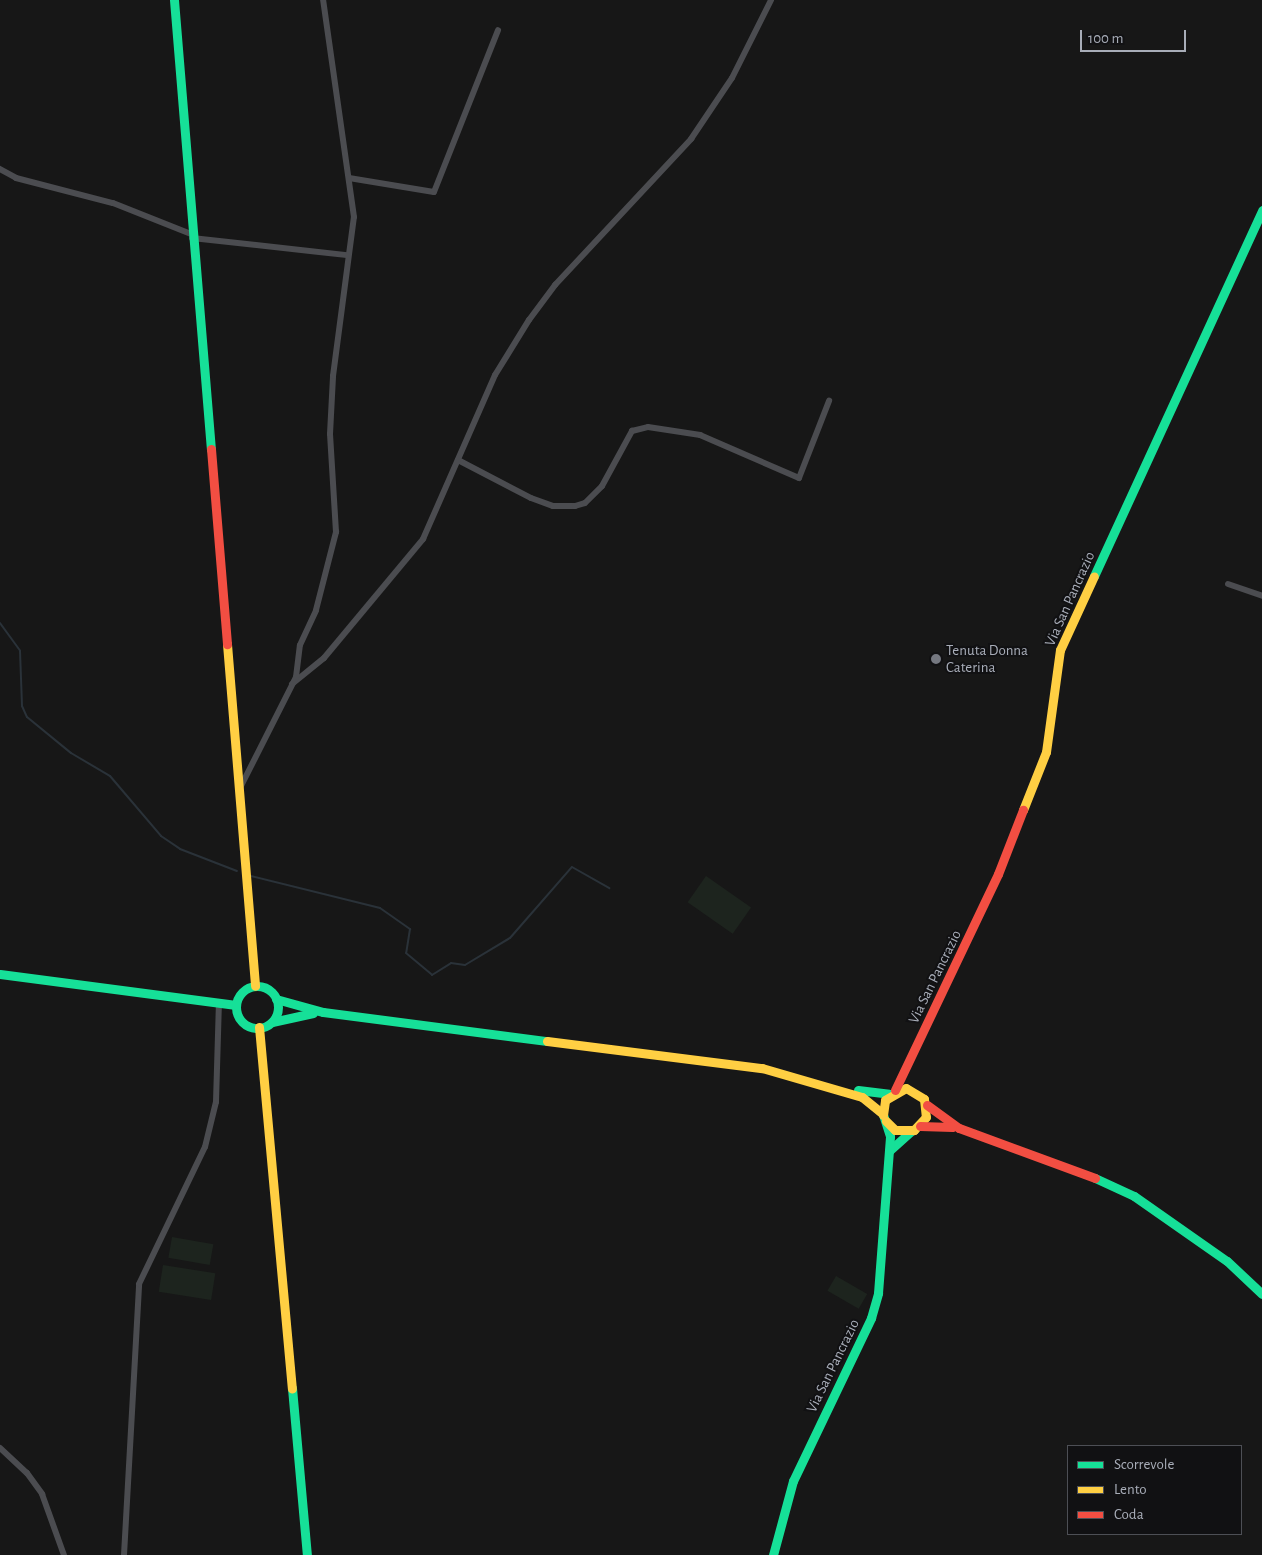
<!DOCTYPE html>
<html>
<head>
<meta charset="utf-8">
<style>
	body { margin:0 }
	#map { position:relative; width:1262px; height:1555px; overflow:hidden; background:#171717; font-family:"Alegreya Sans",sans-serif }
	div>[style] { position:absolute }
	.green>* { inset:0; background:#1d241e; transform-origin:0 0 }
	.stream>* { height:2px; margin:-1px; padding:0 1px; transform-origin:1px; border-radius:1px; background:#2a3239 }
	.street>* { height:6px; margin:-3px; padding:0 3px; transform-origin:3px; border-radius:3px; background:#4b4c50 }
	.fast>* { height:9px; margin:-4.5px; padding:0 4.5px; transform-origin:4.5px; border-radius:4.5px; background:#16e098 }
	.fast>.ring { margin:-4.5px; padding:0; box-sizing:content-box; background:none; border:9px solid #16e098; border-radius:50% }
	.slow>* { height:9px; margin:-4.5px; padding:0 4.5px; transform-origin:4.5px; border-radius:4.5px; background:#ffcf43 }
	.jam>* { height:9px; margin:-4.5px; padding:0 4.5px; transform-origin:4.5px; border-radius:4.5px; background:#f24e42 }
	.dots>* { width:14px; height:14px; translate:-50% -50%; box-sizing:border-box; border:2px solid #111113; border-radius:50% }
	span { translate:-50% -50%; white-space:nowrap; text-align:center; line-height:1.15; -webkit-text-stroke:4px #111113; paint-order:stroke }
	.street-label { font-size:15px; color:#a8adb8 }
	.poi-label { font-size:15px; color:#a8adb8 }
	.left { translate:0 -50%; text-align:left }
	.legend { position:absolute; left:1067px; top:1445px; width:175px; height:90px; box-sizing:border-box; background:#111113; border:1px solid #4d4f55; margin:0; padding:6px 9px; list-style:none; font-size:15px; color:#a8adb8 }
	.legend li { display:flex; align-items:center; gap:10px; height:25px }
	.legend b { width:25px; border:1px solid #4d4f55 }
	.scale { position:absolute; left:1080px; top:30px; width:106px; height:22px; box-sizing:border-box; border:2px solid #a8adb8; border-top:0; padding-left:6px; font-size:15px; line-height:18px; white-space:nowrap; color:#a8adb8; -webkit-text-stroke:4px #111113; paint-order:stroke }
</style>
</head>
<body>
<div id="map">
	<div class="green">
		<i style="left:706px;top:876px;width:55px;height:32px;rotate:35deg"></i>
		<i style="left:172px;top:1237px;width:42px;height:21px;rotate:10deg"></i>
		<i style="left:163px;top:1265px;width:53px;height:27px;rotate:9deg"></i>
		<i style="left:836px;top:1276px;width:36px;height:17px;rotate:30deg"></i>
	</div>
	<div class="stream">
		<i style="left:0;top:623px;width:34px;rotate:54deg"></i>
		<i style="left:20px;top:651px;width:55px;rotate:87.9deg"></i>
		<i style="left:22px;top:706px;width:12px;rotate:66deg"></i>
		<i style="left:27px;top:717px;width:57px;rotate:39.3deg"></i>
		<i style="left:71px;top:753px;width:45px;rotate:30.5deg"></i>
		<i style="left:110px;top:776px;width:79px;rotate:49.6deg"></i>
		<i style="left:161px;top:836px;width:23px;rotate:34deg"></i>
		<i style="left:180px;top:849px;width:61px;rotate:21.1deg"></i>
		<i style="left:251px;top:876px;width:133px;rotate:13.9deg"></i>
		<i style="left:380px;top:908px;width:37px;rotate:35deg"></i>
		<i style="left:410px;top:929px;width:24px;rotate:99deg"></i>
		<i style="left:406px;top:953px;width:34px;rotate:40deg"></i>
		<i style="left:432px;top:975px;width:22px;rotate:-32deg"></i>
		<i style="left:451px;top:963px;width:14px;rotate:8deg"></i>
		<i style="left:465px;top:965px;width:52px;rotate:-31deg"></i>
		<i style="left:510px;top:938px;width:94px;rotate:-48.9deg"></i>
		<i style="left:572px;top:867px;width:43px;rotate:29.6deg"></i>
	</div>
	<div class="street">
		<i style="left:0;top:169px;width:18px;rotate:29deg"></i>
		<i style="left:16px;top:178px;width:100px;rotate:14.5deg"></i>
		<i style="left:113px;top:203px;width:84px;rotate:21.7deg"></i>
		<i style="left:349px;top:178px;width:86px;rotate:9.4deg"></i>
		<i style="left:434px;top:192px;width:174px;rotate:-68.4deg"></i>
		<i style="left:192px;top:238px;width:156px;rotate:6.3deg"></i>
		<i style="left:458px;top:460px;width:82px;rotate:27.5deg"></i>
		<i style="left:531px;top:498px;width:23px;rotate:20deg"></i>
		<i style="left:553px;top:506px;width:22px"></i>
		<i style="left:575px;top:506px;width:10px;rotate:-17deg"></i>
		<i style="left:585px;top:503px;width:24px;rotate:-45deg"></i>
		<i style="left:602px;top:486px;width:63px;rotate:-61.4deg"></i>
		<i style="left:632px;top:431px;width:16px;rotate:-14deg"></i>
		<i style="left:648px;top:427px;width:53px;rotate:8.7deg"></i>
		<i style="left:700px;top:435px;width:108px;rotate:23.5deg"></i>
		<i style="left:799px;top:478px;width:83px;rotate:-68.7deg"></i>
		<i style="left:1228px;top:584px;width:36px;rotate:19deg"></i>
		<i style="left:292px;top:684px;width:41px;rotate:-39.1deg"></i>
		<i style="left:324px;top:658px;width:155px;rotate:-50.2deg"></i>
		<i style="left:423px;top:539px;width:179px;rotate:-66.3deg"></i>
		<i style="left:495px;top:375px;width:65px;rotate:-58.3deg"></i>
		<i style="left:529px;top:320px;width:44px;rotate:-53.4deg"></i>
		<i style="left:555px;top:285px;width:200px;rotate:-47deg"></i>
		<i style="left:691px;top:139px;width:73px;rotate:-56.1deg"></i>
		<i style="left:732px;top:78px;width:87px;rotate:-63.4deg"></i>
		<i style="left:239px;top:790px;width:127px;rotate:-63.2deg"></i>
		<i style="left:296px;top:677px;width:32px;rotate:-83deg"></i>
		<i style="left:300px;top:645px;width:38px;rotate:-65deg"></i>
		<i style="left:316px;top:610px;width:81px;rotate:-75.6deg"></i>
		<i style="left:336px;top:532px;width:98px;rotate:-93.5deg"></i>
		<i style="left:330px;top:434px;width:58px;rotate:-87deg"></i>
		<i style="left:333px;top:376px;width:160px;rotate:-82.5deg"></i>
		<i style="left:354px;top:217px;width:219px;rotate:-98.1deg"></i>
		<i style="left:0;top:1448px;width:37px;rotate:43deg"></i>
		<i style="left:27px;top:1473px;width:26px;rotate:54deg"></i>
		<i style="left:42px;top:1494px;width:65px;rotate:70.2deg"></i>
		<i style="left:124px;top:1555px;width:271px;rotate:-86.8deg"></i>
		<i style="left:139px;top:1284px;width:152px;rotate:-64.3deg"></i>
		<i style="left:205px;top:1147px;width:46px;rotate:-76.3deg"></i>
		<i style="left:216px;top:1102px;width:100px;rotate:-88.3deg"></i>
	</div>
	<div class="fast">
		<i style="left:174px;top:0;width:451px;rotate:85.3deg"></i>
		<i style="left:1094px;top:576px;width:403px;rotate:-65.3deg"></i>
		<i style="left:0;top:974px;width:238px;rotate:7.5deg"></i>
		<i class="ring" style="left:236px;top:986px;width:33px;height:33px"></i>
		<i style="left:276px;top:999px;width:49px;rotate:15.5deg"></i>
		<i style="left:323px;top:1012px;width:226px;rotate:7.4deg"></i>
		<i style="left:272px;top:1022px;width:42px;rotate:-12.4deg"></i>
		<i style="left:858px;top:1090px;width:31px;rotate:7deg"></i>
		<i style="left:889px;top:1151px;width:30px;rotate:-42deg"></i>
		<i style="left:1095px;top:1178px;width:43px;rotate:24.8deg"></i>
		<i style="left:1134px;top:1196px;width:113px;rotate:35deg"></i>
		<i style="left:1227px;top:1261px;width:48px;rotate:43.3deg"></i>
		<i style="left:292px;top:1388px;width:168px;rotate:84.9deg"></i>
		<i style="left:773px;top:1555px;width:77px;rotate:-74.9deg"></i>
		<i style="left:793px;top:1481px;width:181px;rotate:-64.4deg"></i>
		<i style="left:871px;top:1318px;width:26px;rotate:-74deg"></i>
		<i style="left:878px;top:1293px;width:157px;rotate:-85.6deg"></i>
		<i style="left:890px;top:1136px;width:22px;rotate:-108deg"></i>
	</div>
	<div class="slow">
		<i style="left:227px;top:644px;width:343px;rotate:85.3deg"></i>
		<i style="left:1023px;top:810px;width:62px;rotate:-68.4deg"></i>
		<i style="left:1046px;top:752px;width:103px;rotate:-82.2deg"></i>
		<i style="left:1060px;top:650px;width:81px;rotate:-65.3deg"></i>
		<i style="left:259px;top:1027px;width:363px;rotate:84.8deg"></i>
		<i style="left:547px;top:1041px;width:217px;rotate:7.2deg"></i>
		<i style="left:762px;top:1068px;width:104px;rotate:16.2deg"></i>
		<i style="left:862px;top:1097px;width:27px;rotate:39deg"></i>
		<i style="left:883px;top:1115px;width:15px;rotate:-82deg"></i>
		<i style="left:885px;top:1100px;width:24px;rotate:-30deg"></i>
		<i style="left:906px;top:1088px;width:21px;rotate:31deg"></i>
		<i style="left:924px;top:1099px;width:18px;rotate:84deg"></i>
		<i style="left:926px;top:1117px;width:18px;rotate:133deg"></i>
		<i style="left:914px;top:1130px;width:19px;rotate:180deg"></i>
		<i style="left:895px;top:1130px;width:13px;rotate:-135deg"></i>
	</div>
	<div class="jam">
		<i style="left:211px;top:449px;width:196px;rotate:85.3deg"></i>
		<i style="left:895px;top:1090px;width:239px;rotate:-64.5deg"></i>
		<i style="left:998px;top:874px;width:69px;rotate:-68.7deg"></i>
		<i style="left:927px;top:1105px;width:39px;rotate:36deg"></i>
		<i style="left:959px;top:1128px;width:145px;rotate:20.2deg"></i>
		<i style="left:920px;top:1126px;width:32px;rotate:2deg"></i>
	</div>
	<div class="dots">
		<i style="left:936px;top:659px;background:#757880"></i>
	</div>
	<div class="street-label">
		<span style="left:1070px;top:599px;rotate:-66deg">Via San Pancrazio</span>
		<span style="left:935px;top:977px;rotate:-64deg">Via San Pancrazio</span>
		<span style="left:833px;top:1366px;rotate:-64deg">Via San Pancrazio</span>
	</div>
	<div class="poi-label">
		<span class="left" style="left:946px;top:659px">Tenuta Donna<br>Caterina</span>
	</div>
	<ul class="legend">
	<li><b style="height:6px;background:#16e098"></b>Scorrevole</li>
	<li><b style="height:6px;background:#ffcf43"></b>Lento</li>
	<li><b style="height:6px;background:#f24e42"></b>Coda</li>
	</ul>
	<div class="scale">100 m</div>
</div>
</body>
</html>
